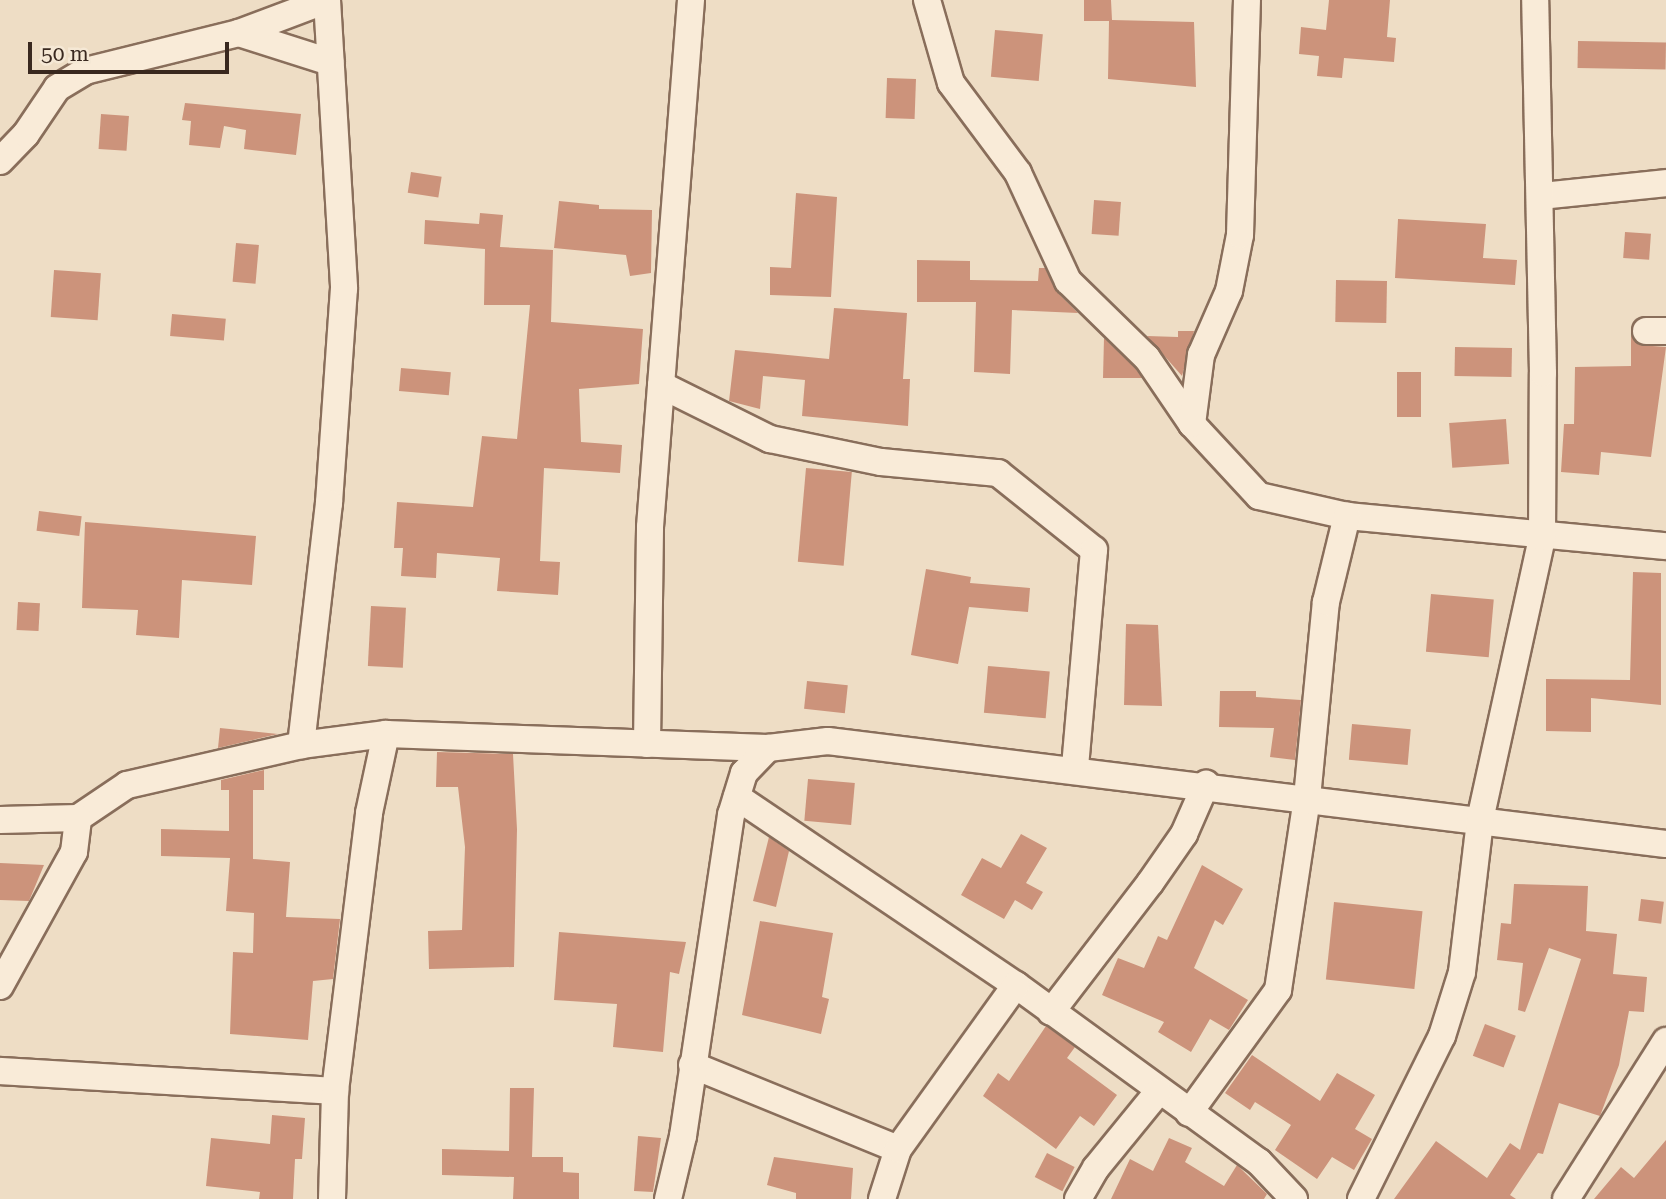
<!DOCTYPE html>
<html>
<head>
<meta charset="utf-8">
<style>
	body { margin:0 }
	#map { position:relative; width:1666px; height:1199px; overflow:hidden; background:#eeddc5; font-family:"Roboto Serif",serif }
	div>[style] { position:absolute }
	.building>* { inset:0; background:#cc937b; transform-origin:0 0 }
	.roads { filter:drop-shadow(2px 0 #896e5b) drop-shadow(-2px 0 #896e5b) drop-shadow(0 2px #896e5b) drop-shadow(0 -2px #896e5b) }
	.minor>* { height:26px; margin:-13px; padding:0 13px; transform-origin:13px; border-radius:13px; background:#f9ebd8 }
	span { translate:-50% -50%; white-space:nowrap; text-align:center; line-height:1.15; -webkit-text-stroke:6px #f5e8d5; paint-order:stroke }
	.scale { position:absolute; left:28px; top:42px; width:201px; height:32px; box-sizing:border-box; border:4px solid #39281f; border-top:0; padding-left:9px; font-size:21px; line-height:24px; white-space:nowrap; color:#39281f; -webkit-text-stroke:5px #f5e8d5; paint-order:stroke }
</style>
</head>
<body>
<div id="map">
	<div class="building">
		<i style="clip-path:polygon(1084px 0,1111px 0,1112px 20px,1194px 22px,1196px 87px,1108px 79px,1109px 21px,1084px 21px)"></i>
		<i style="clip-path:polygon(1329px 0,1390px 0,1387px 37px,1396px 38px,1394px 62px,1344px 58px,1342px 78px,1317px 76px,1319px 56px,1299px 54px,1301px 27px,1326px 30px)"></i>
		<i style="left:995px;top:30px;width:48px;height:47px;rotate:5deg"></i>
		<i style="left:1578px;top:41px;width:88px;height:27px;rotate:1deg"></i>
		<i style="left:887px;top:78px;width:29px;height:40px;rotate:2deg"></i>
		<i style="clip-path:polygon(185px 103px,301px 114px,296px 155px,244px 149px,246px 130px,224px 126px,220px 148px,189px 145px,191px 121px,182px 120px)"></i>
		<i style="left:101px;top:114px;width:28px;height:35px;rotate:4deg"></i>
		<i style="left:411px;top:172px;width:31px;height:21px;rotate:9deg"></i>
		<i style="clip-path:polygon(796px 193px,837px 197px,831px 297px,770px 295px,770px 267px,791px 268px)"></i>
		<i style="left:1094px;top:200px;width:27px;height:34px;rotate:4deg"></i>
		<i style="clip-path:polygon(559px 201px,599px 205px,599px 209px,652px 210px,651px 273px,630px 276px,626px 255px,554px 248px)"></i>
		<i style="clip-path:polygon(480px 213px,503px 215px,500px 247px,553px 250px,551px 322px,643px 329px,639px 384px,579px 389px,581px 442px,622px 445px,620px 473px,544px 468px,540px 561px,560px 562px,558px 595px,497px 591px,500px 558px,437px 553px,436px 578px,401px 576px,403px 548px,394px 548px,397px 502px,473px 507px,482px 436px,517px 439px,530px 305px,484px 305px,485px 249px,424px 244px,425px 220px,479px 224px)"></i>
		<i style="clip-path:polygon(1398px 219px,1486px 224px,1483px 258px,1517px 260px,1515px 285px,1395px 278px)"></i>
		<i style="left:1625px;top:232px;width:26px;height:26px;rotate:4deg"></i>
		<i style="left:236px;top:243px;width:23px;height:39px;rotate:5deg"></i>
		<i style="clip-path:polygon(917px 260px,970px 261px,970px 280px,1038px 281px,1039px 268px,1045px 268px,1057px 292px,1078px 313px,1012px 310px,1010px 374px,974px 372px,976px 302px,917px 302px)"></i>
		<i style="left:54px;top:270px;width:47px;height:47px;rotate:4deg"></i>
		<i style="left:1336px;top:280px;width:51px;height:42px;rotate:1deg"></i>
		<i style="clip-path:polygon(834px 308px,907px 313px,903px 379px,910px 379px,908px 426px,802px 416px,805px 380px,763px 376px,760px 409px,729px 401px,735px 350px,829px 359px)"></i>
		<i style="left:172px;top:314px;width:54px;height:22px;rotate:5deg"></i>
		<i style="clip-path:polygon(1178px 331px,1194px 331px,1182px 376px,1147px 336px,1178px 337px)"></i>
		<i style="clip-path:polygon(1631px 335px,1639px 345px,1666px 347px,1651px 457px,1601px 452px,1599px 475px,1561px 472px,1564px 424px,1574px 424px,1575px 367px,1631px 366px)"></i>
		<i style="clip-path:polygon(1104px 338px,1135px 368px,1142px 378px,1103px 378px)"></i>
		<i style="left:1455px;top:347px;width:57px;height:29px;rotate:1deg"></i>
		<i style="left:401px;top:368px;width:50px;height:23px;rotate:5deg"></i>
		<i style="left:1421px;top:372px;width:45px;height:24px;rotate:90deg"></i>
		<i style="left:1506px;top:419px;width:45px;height:57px;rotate:86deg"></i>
		<i style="left:806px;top:468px;width:46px;height:94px;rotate:5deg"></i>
		<i style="left:39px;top:511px;width:43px;height:20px;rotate:7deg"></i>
		<i style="clip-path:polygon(85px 522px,256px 536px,252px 585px,182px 580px,179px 638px,136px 635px,138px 610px,82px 608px)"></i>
		<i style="clip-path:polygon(926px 569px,971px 577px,970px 583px,1030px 588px,1028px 612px,969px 607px,958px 664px,911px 655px)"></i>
		<i style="clip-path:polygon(1633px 572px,1661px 573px,1661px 705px,1591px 698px,1591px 732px,1546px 731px,1546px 679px,1630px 680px)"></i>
		<i style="left:1431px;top:594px;width:63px;height:58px;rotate:5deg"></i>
		<i style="left:18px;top:602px;width:22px;height:28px;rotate:3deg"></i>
		<i style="left:371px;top:606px;width:35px;height:60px;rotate:3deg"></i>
		<i style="clip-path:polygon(1126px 624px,1158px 625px,1162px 706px,1124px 705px)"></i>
		<i style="left:988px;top:666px;width:62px;height:47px;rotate:5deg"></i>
		<i style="left:807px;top:681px;width:41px;height:28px;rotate:6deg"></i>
		<i style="clip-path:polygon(1220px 691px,1256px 691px,1256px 697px,1301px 700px,1295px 760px,1270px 757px,1274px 728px,1219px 727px)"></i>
		<i style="left:1352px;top:724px;width:59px;height:36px;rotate:5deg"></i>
		<i style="clip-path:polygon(220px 728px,278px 734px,218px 748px)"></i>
		<i style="clip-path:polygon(437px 752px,513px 754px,517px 829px,514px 967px,429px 969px,428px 931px,462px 930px,465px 847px,458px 787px,436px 787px)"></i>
		<i style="clip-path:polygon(264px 770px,264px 790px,253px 790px,253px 859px,290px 862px,286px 917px,340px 919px,333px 979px,313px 981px,308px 1040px,230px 1034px,233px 952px,253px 953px,254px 913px,226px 911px,230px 858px,161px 856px,161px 829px,229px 831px,229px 790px,221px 790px,221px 780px)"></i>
		<i style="left:808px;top:779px;width:47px;height:42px;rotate:5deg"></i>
		<i style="clip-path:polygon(1021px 834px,1047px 848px,1026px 883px,1043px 892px,1032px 910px,1015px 900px,1004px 919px,961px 895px,982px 858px,1001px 868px)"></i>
		<i style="clip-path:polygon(769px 837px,789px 851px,776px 907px,753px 901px)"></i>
		<i style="clip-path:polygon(0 863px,44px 865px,29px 901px,0 900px)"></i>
		<i style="clip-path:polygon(1202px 865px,1243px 889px,1223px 925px,1215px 920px,1194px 968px,1248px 1000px,1229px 1030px,1210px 1019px,1191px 1052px,1158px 1032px,1164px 1022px,1102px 995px,1118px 958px,1144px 968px,1158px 936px,1167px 940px)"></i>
		<i style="clip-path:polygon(1514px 884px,1588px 886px,1586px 931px,1617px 934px,1613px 974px,1647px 977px,1644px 1012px,1629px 1011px,1619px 1065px,1600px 1116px,1559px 1103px,1543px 1154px,1538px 1153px,1510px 1195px,1516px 1199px,1394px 1199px,1436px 1141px,1487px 1178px,1510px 1143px,1520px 1150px,1581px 959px,1549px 948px,1525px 1012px,1518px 1010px,1523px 963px,1497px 960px,1501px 923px,1511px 924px)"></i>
		<i style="left:1641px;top:899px;width:23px;height:22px;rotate:7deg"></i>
		<i style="left:1334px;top:902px;width:89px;height:78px;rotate:6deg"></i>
		<i style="clip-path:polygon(760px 921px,833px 933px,822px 997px,829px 999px,821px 1034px,742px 1015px)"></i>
		<i style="clip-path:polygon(559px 932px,686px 942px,679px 974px,670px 972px,663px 1052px,613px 1047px,617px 1004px,554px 1000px)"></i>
		<i style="left:1485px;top:1024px;width:33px;height:34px;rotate:21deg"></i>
		<i style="clip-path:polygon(1046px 1026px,1075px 1047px,1067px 1058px,1117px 1095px,1094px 1126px,1080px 1116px,1056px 1149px,983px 1096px,998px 1073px,1009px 1081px)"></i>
		<i style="clip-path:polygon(1252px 1055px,1320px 1101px,1337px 1073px,1375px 1095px,1355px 1129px,1372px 1139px,1354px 1170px,1332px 1157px,1317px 1179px,1275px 1150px,1291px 1125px,1255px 1102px,1250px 1110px,1225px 1093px)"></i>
		<i style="clip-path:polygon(510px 1088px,534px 1088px,532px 1157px,563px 1157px,563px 1172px,579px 1173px,579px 1199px,513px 1199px,514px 1177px,442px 1175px,442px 1149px,509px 1151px)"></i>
		<i style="clip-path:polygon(272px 1115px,305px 1118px,302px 1159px,295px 1159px,293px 1199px,259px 1199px,260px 1192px,206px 1186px,211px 1138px,270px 1144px)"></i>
		<i style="clip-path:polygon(638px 1136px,661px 1138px,653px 1192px,634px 1191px)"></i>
		<i style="clip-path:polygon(1169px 1138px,1192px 1148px,1185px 1162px,1224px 1186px,1237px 1165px,1267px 1194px,1264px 1199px,1111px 1199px,1130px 1159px,1153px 1171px)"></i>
		<i style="clip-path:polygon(1666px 1140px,1666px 1199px,1594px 1199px,1621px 1167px,1634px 1178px)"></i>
		<i style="left:1047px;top:1153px;width:31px;height:27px;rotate:27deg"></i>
		<i style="clip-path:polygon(774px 1157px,853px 1168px,851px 1199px,796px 1199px,796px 1193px,767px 1185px)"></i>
	</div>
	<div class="roads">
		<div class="minor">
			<i style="left:927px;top:0;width:86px;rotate:73.9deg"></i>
			<i style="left:951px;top:83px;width:112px;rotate:53.3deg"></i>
			<i style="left:1018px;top:173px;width:119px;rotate:65.2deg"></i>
			<i style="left:1068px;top:281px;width:110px;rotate:44.3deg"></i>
			<i style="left:1147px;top:358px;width:80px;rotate:55.7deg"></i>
			<i style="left:1192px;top:424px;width:98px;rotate:47.1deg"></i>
			<i style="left:1259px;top:496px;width:90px;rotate:12.8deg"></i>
			<i style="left:1347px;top:516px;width:320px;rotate:5.4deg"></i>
			<i style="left:239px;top:33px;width:96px;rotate:17.7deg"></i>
			<i style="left:0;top:161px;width:37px;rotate:-46deg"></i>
			<i style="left:26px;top:134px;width:55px;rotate:-56deg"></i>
			<i style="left:57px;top:88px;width:33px;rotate:-31deg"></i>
			<i style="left:85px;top:71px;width:159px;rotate:-13.9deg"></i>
			<i style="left:239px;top:33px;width:94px;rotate:-20.6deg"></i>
			<i style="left:327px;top:0;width:289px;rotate:86.6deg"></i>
			<i style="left:344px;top:288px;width:216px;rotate:94deg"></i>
			<i style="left:329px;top:503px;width:244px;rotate:96.6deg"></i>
			<i style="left:1541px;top:196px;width:126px;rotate:-5.9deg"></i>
			<i style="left:1646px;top:331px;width:20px"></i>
			<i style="left:661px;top:385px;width:122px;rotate:26.4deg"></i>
			<i style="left:770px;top:439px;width:113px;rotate:11.7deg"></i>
			<i style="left:881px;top:462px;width:118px;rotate:5.4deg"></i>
			<i style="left:998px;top:473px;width:123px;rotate:38.7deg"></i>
			<i style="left:1094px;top:550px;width:220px;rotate:95deg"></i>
			<i style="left:1192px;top:424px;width:70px;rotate:-82.6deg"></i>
			<i style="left:1201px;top:355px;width:70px;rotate:-66.4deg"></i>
			<i style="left:1229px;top:291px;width:57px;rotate:-78.9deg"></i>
			<i style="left:1240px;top:235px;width:235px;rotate:-88.3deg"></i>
			<i style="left:647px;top:744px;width:217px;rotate:-89.2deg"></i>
			<i style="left:650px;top:527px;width:529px;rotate:-85.55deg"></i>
			<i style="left:737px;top:797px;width:336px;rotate:34deg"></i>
			<i style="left:1016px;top:985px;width:301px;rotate:36.1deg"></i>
			<i style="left:1259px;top:1162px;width:51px;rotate:46.6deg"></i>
			<i style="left:0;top:820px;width:78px;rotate:-1.5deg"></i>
			<i style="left:78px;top:818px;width:59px;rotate:-34deg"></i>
			<i style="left:127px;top:785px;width:179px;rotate:-12.9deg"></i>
			<i style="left:301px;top:745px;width:86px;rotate:-7.4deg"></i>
			<i style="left:386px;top:734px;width:382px;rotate:2.1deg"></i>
			<i style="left:0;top:986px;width:153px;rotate:-61.1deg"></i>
			<i style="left:74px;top:852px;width:34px;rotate:-83deg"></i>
			<i style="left:1051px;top:1012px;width:163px;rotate:-52.5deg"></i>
			<i style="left:1150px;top:883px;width:60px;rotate:-55.2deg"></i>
			<i style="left:1184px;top:834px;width:55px;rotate:-66.3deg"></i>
			<i style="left:692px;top:1065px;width:222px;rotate:22.2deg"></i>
			<i style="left:0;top:1071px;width:336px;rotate:3.4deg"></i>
			<i style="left:1189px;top:1113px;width:152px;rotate:-54.1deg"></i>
			<i style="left:1278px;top:990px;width:194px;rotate:-81.4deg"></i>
			<i style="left:1307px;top:798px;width:197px;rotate:-84.5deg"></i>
			<i style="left:1326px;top:602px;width:89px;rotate:-76.3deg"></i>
			<i style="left:332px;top:1199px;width:108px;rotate:-88.4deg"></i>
			<i style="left:335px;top:1091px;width:280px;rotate:-83deg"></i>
			<i style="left:369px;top:813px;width:81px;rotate:-77.9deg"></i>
			<i style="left:668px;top:1199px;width:65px;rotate:-76.6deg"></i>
			<i style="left:683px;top:1136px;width:325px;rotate:-81.5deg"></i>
			<i style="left:731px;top:815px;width:44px;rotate:-72.8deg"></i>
			<i style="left:744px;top:773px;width:35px;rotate:-46deg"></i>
			<i style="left:768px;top:748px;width:60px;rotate:-6.7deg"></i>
			<i style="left:828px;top:741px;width:844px;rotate:7.01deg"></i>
			<i style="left:882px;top:1199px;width:52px;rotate:-72.3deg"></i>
			<i style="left:898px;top:1149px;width:202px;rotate:-54.3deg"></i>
			<i style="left:1078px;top:1199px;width:36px;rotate:-60deg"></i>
			<i style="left:1096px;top:1168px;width:98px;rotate:-50.8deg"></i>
			<i style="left:1361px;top:1199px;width:182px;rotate:-63.6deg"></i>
			<i style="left:1442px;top:1036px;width:67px;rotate:-72.6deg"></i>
			<i style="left:1462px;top:972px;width:153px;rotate:-83.2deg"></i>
			<i style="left:1480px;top:820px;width:290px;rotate:-77.6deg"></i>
			<i style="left:1542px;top:537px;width:164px;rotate:-89.7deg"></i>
			<i style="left:1543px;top:373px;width:373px;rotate:-91.2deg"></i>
			<i style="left:1566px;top:1199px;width:187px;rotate:-57.7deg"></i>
		</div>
	</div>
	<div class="scale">50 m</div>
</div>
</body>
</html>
